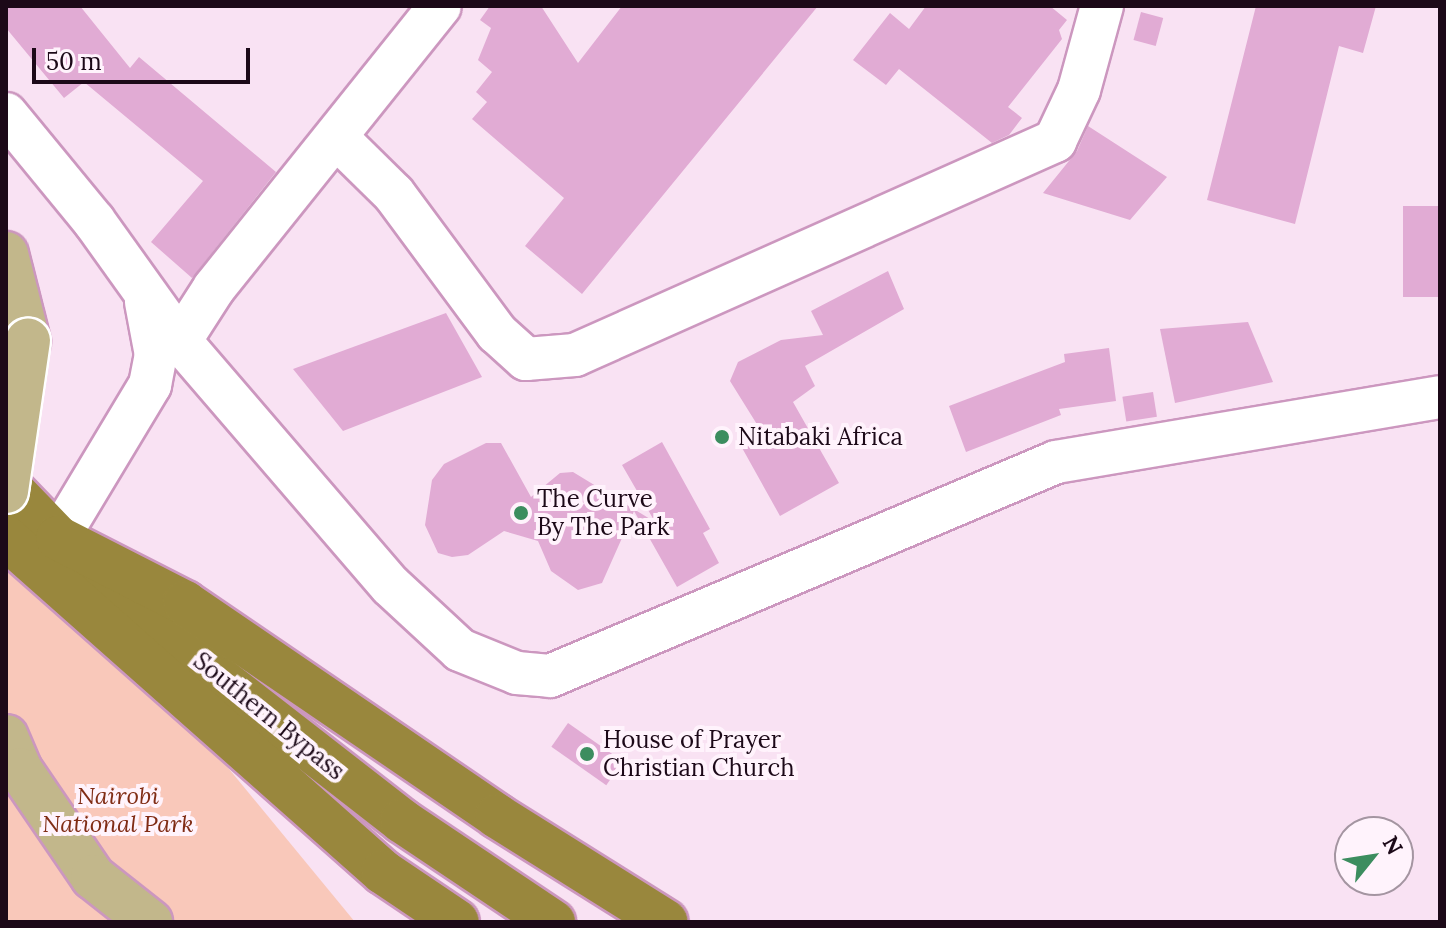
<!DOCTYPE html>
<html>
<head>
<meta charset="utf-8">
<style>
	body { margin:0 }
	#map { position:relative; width:1446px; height:928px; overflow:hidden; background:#f9e2f3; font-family:Lora,serif }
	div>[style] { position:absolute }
	.green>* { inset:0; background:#f9c8ba }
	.building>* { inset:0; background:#e1abd4; transform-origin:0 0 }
	.roads { filter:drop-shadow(2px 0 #cc97bf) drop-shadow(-2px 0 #cc97bf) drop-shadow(0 2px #cc97bf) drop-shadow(0 -2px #cc97bf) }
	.minor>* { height:42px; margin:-21px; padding:0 21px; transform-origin:21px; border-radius:21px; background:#fff }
	.major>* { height:44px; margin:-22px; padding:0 22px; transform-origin:22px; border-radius:22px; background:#c2b78b }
	.highway>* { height:44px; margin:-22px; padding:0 22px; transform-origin:22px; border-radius:22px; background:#99873d }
	.bridges { filter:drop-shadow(2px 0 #fff) drop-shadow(-2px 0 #fff) drop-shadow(0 2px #fff) drop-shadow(0 -2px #fff) }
	.major-bridge>* { height:44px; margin:-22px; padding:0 22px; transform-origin:22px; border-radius:22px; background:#c2b78b }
	.dots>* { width:22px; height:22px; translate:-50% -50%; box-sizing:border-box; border:4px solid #fff3fc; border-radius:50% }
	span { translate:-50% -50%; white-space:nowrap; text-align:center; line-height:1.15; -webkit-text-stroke:8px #fff3fc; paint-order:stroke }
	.poi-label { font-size:24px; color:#1c0918 }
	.left { translate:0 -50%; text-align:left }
	.street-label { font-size:24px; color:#1c0918 }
	.park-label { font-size:24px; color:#802c15; font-style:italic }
	.frame { position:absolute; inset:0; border:8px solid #1c0918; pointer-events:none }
	.north { position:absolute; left:1334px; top:816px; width:80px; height:80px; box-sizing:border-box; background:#fff3fc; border:2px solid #a495a1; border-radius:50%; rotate:60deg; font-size:22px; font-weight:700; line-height:32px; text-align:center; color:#1c0918 }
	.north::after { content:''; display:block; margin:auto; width:28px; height:36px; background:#3c8d5f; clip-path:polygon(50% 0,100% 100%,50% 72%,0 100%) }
	.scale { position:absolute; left:32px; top:48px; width:218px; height:36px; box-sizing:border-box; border:4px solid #1c0918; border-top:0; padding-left:10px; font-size:24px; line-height:28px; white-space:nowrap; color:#1c0918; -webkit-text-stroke:6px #fff3fc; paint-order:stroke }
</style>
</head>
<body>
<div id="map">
	<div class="green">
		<i style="clip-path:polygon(6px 498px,355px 922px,6px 922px)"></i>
	</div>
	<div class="building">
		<i style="clip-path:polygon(6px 6px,80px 6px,130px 68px,139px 57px,276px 172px,192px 278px,151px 242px,203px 181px,84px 82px,64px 98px,6px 28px)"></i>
		<i style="clip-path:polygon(490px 6px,541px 6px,578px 63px,622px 6px,818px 6px,582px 294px,525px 246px,564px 198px,472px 119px,487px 102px,476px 92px,492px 72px,478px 60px,491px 28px,480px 20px)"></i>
		<i style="clip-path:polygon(926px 6px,1050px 6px,1067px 20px,1059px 30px,1062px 39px,1008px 107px,1022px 118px,1009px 135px,992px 143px,899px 69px,886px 85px,853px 60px,890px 13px,909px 29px)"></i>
		<i style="clip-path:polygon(1256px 6px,1376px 6px,1363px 53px,1339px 46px,1295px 224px,1207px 200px)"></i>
		<i style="left:1141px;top:12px;width:23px;height:29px;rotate:15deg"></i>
		<i style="clip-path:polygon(1088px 126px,1167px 177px,1130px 220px,1043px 193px,1077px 151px)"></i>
		<i style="left:1403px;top:206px;width:37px;height:91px"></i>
		<i style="clip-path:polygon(888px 271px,904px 309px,805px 366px,815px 386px,793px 402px,839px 483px,780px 516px,741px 446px,763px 434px,730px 381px,738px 362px,781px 340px,823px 335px,811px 311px)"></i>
		<i style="clip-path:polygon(446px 313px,482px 377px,343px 431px,293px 369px)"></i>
		<i style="clip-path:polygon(1248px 322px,1273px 382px,1175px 403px,1160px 329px)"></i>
		<i style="clip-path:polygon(1109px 348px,1116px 401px,1059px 409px,1061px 415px,966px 452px,949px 406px,1065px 362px,1064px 354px)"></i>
		<i style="left:1153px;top:392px;width:25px;height:31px;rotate:81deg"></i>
		<i style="clip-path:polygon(662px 442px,710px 529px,703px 533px,719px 563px,677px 587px,634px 511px,602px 583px,578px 590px,551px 571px,538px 541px,504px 531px,468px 555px,452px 557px,438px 553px,425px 525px,432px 480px,444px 464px,486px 443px,501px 443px,531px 497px,560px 473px,573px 472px,655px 522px,622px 465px)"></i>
		<i style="left:568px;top:723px;width:67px;height:29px;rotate:35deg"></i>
	</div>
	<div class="roads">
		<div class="minor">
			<i style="left:6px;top:114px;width:139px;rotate:50.6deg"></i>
			<i style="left:94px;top:221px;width:148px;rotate:54.4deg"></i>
			<i style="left:180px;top:341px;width:323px;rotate:49.3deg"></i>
			<i style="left:391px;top:586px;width:94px;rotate:42.8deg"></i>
			<i style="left:460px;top:650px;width:61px;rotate:22deg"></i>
			<i style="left:517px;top:673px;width:33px;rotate:5deg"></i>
			<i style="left:550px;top:676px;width:549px;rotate:-22.92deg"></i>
			<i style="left:1056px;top:462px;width:389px;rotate:-9.6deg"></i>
			<i style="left:338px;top:139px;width:78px;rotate:44.5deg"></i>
			<i style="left:394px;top:194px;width:173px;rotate:53.5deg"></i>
			<i style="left:497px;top:333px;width:39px;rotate:42deg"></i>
			<i style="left:526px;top:359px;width:49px;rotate:-4.7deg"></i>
			<i style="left:575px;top:355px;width:526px;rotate:-24.03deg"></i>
			<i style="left:1055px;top:141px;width:56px;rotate:-64.8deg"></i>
			<i style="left:1079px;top:90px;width:87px;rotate:-74.7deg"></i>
			<i style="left:180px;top:341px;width:63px;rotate:-57.3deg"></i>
			<i style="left:214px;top:288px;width:361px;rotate:-51.3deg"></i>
			<i style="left:58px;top:538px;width:179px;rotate:-59deg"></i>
			<i style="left:150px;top:385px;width:31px;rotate:-79deg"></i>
			<i style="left:156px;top:355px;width:54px;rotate:-100.7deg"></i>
		</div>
		<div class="major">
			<i style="left:6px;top:254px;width:90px;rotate:75.8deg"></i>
			<i style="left:6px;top:737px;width:36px;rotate:67deg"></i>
			<i style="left:20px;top:770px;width:130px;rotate:55.7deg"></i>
			<i style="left:93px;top:877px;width:73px;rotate:38.3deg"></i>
		</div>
		<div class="highway">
			<i style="left:6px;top:484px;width:75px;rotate:46.1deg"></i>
			<i style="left:58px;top:538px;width:216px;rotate:41.1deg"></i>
			<i style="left:221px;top:680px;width:229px;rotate:37.9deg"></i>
			<i style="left:402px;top:821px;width:182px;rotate:33.8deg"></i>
			<i style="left:6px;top:538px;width:504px;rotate:41.54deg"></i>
			<i style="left:383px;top:872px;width:89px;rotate:34deg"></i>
			<i style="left:58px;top:538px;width:143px;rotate:27.1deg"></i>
			<i style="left:185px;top:603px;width:378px;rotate:34.3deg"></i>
			<i style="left:497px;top:816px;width:199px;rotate:32.1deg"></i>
		</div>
	</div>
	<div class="bridges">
		<div class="major-bridge">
			<i style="left:6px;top:491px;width:152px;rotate:-81.7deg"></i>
		</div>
	</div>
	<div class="dots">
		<i style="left:722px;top:437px;background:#3c8d5f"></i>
		<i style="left:521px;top:513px;background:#3c8d5f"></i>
		<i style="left:587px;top:754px;background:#3c8d5f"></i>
	</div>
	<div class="poi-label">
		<span class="left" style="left:738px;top:437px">Nitabaki Africa</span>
		<span class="left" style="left:537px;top:513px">The Curve<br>By The Park</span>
		<span class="left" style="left:603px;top:754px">House of Prayer<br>Christian Church</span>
	</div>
	<div class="street-label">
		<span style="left:269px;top:716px;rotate:39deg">Southern Bypass</span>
	</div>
	<div class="park-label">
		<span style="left:118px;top:810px">Nairobi<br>National Park</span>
	</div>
	<div class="frame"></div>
	<div class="north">N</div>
	<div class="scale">50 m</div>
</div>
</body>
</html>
